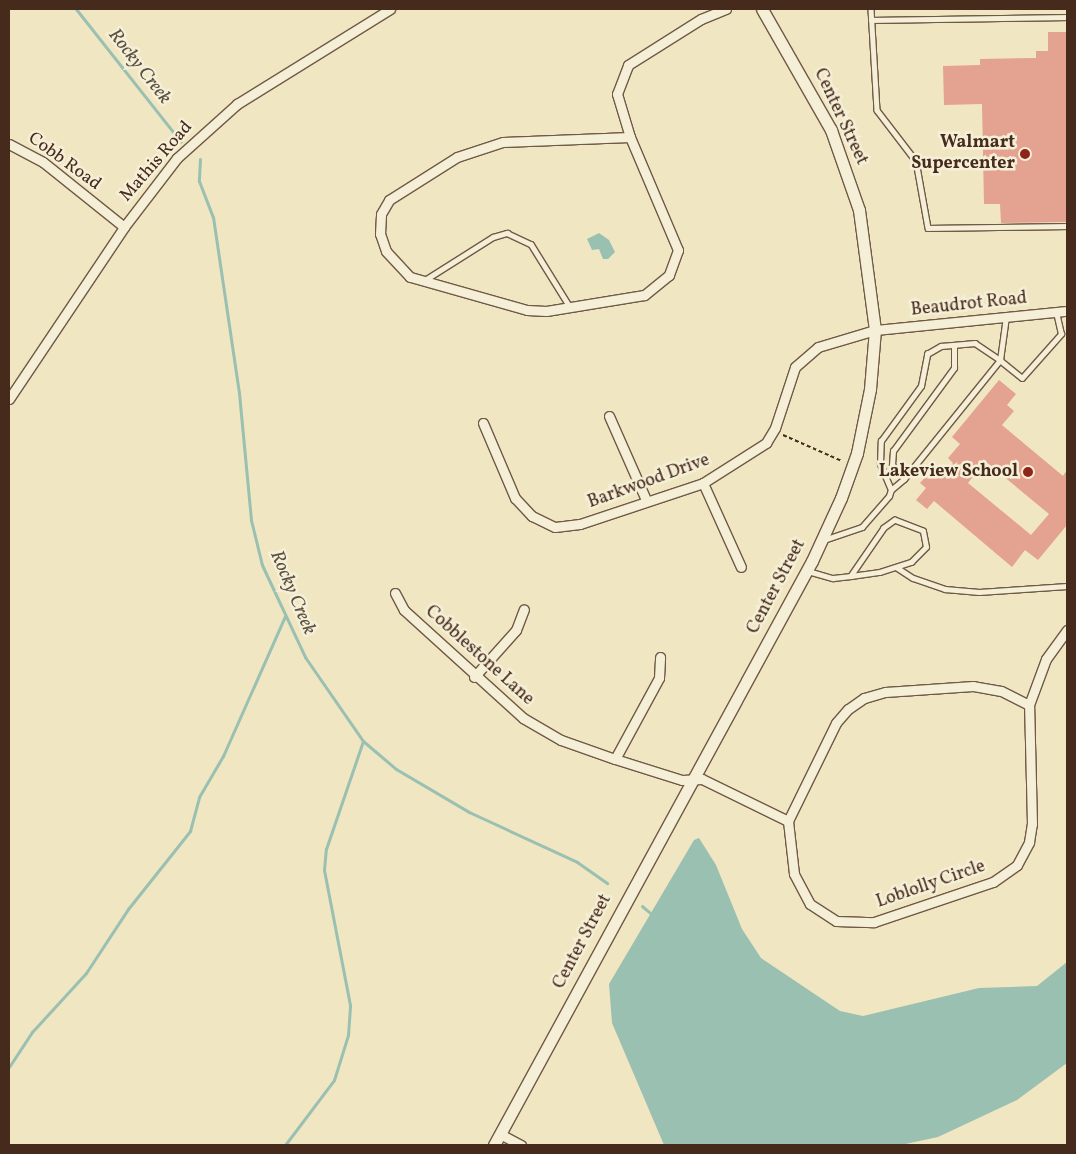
<!DOCTYPE html>
<html>
<head>
<meta charset="utf-8">
<style>
	body { margin:0 }
	#map { position:relative; width:1076px; height:1154px; overflow:hidden; background:#f0e6c2; font-family:Vollkorn,serif }
	div>[style] { position:absolute }
	.water>* { inset:0; background:#9ac0b2 }
	.stream>* { height:3px; margin:-1.5px; padding:0 1.5px; transform-origin:1.5px; border-radius:1.5px; background:#9ac0b2 }
	.building>* { inset:0; background:#e4a291 }
	.path>* { height:2px; margin-top:-1px; transform-origin:0; background:repeating-linear-gradient(90deg,#462a1c 0 4px,transparent 0 6.5px) }
	.roads { filter:drop-shadow(1px 0 #705946) drop-shadow(-1px 0 #705946) drop-shadow(0 1px #705946) drop-shadow(0 -1px #705946) }
	.service>* { height:4.5px; margin:-2.25px; padding:0 2.25px; transform-origin:2.25px; border-radius:2.25px; background:#f5efd7 }
	.minor>* { height:9px; margin:-4.5px; padding:0 4.5px; transform-origin:4.5px; border-radius:4.5px; background:#f5efd7 }
	.tertiary>* { height:11px; margin:-5.5px; padding:0 5.5px; transform-origin:5.5px; border-radius:5.5px; background:#f5efd7 }
	.dots>* { width:14px; height:14px; translate:-50% -50%; box-sizing:border-box; border:2px solid #f5efd7; border-radius:50% }
	span { translate:-50% -50%; white-space:nowrap; text-align:center; line-height:1.15; -webkit-text-stroke:5px #f5efd7; paint-order:stroke }
	.street-label { font-size:18px; color:#462a1c }
	.poi-label { font-size:18px; color:#462a1c; font-weight:700 }
	.right { translate:-100% -50%; text-align:right }
	.water-label { font-size:19px; color:#5b5042; font-style:italic }
	.frame { position:absolute; inset:0; border:10px solid #462a1c; pointer-events:none }
</style>
</head>
<body>
<div id="map">
	<div class="water">
		<i style="clip-path:polygon(599px 233px,609px 240px,615px 252px,608px 259px,603px 259px,599px 249px,592px 250px,587px 239px)"></i>
		<i style="clip-path:polygon(699px 838px,716px 865px,742px 929px,761px 958px,840px 1011px,863px 1016px,979px 988px,1037px 986px,1067px 962px,1067px 1063px,1017px 1100px,938px 1137px,901px 1145px,664px 1145px,612px 1023px,609px 984px,694px 840px)"></i>
	</div>
	<div class="stream">
		<i style="left:76px;top:9px;width:169px;rotate:51.7deg"></i>
		<i style="left:200px;top:159px;width:22px;rotate:93deg"></i>
		<i style="left:199px;top:181px;width:39px;rotate:69deg"></i>
		<i style="left:213px;top:217px;width:178px;rotate:81.6deg"></i>
		<i style="left:239px;top:393px;width:128px;rotate:84.6deg"></i>
		<i style="left:251px;top:520px;width:46px;rotate:76.3deg"></i>
		<i style="left:262px;top:565px;width:102px;rotate:64.9deg"></i>
		<i style="left:305px;top:657px;width:102px;rotate:55.4deg"></i>
		<i style="left:363px;top:741px;width:43px;rotate:40.3deg"></i>
		<i style="left:396px;top:769px;width:85px;rotate:30.5deg"></i>
		<i style="left:469px;top:812px;width:119px;rotate:24.8deg"></i>
		<i style="left:577px;top:862px;width:37px;rotate:35deg"></i>
		<i style="left:642px;top:906px;width:11px;rotate:41deg"></i>
		<i style="left:9px;top:1067px;width:42px;rotate:-56.7deg"></i>
		<i style="left:32px;top:1032px;width:80px;rotate:-47.5deg"></i>
		<i style="left:86px;top:973px;width:77px;rotate:-56.7deg"></i>
		<i style="left:128px;top:909px;width:100px;rotate:-51.5deg"></i>
		<i style="left:190px;top:831px;width:35px;rotate:-75deg"></i>
		<i style="left:199px;top:797px;width:48px;rotate:-59.7deg"></i>
		<i style="left:223px;top:756px;width:153px;rotate:-66.1deg"></i>
		<i style="left:285px;top:1145px;width:81px;rotate:-53deg"></i>
		<i style="left:334px;top:1080px;width:47px;rotate:-72.7deg"></i>
		<i style="left:348px;top:1035px;width:30px;rotate:-86deg"></i>
		<i style="left:350px;top:1005px;width:137px;rotate:-100.9deg"></i>
		<i style="left:324px;top:870px;width:21px;rotate:-85deg"></i>
		<i style="left:326px;top:849px;width:114px;rotate:-71.1deg"></i>
	</div>
	<div class="building">
		<i style="clip-path:polygon(1048px 32px,1067px 32px,1067px 222px,1001px 223px,1000px 204px,984px 204px,982px 104px,944px 105px,943px 66px,980px 65px,980px 59px,1036px 58px,1036px 51px,1048px 51px)"></i>
		<i style="clip-path:polygon(evenodd,999px 380px,1016px 394px,1007px 405px,1014px 411px,1002px 425px,1063px 476px,1067px 470px,1067px 525px,1038px 560px,1025px 550px,1012px 567px,934px 501px,927px 509px,916px 500px,926px 488px,920px 483px,928px 474px,933px 478px,944px 465px,948px 469px,953px 463px,948px 458px,960px 444px,952px 437px,999px 380px,985px 461px,1049px 514px,1031px 535px,968px 483px,985px 461px)"></i>
	</div>
	<div class="path">
		<i style="left:783px;top:435px;width:64px;rotate:23.8deg"></i>
	</div>
	<div class="roads">
		<div class="service">
			<i style="left:871px;top:9px;width:101px;rotate:86.6deg"></i>
			<i style="left:877px;top:110px;width:64px;rotate:52.6deg"></i>
			<i style="left:916px;top:161px;width:68px;rotate:79.8deg"></i>
			<i style="left:928px;top:228px;width:139px;rotate:-0.8deg"></i>
			<i style="left:871px;top:20px;width:196px;rotate:-0.9deg"></i>
			<i style="left:425px;top:280px;width:80px;rotate:-32.3deg"></i>
			<i style="left:493px;top:237px;width:15px;rotate:-16deg"></i>
			<i style="left:507px;top:233px;width:26px;rotate:25deg"></i>
			<i style="left:531px;top:244px;width:74px;rotate:58.2deg"></i>
			<i style="left:904px;top:479px;width:18px;rotate:-131deg"></i>
			<i style="left:892px;top:465px;width:14px;rotate:-86deg"></i>
			<i style="left:893px;top:451px;width:103px;rotate:-53.7deg"></i>
			<i style="left:954px;top:368px;width:22px;rotate:-90deg"></i>
			<i style="left:891px;top:490px;width:17px;rotate:-40deg"></i>
			<i style="left:904px;top:479px;width:153px;rotate:-51.1deg"></i>
			<i style="left:1000px;top:360px;width:28px;rotate:39deg"></i>
			<i style="left:1022px;top:378px;width:59px;rotate:-48.4deg"></i>
			<i style="left:1061px;top:334px;width:23px;rotate:-103deg"></i>
			<i style="left:824px;top:540px;width:40px;rotate:-18.9deg"></i>
			<i style="left:862px;top:527px;width:41px;rotate:-48.9deg"></i>
			<i style="left:889px;top:496px;width:6px;rotate:-72deg"></i>
			<i style="left:891px;top:490px;width:28px;rotate:-113deg"></i>
			<i style="left:880px;top:464px;width:23px;rotate:-88deg"></i>
			<i style="left:881px;top:441px;width:68px;rotate:-54deg"></i>
			<i style="left:921px;top:386px;width:33px;rotate:-79deg"></i>
			<i style="left:927px;top:354px;width:16px;rotate:-30deg"></i>
			<i style="left:941px;top:346px;width:34px;rotate:-5deg"></i>
			<i style="left:975px;top:343px;width:30px;rotate:34deg"></i>
			<i style="left:1000px;top:360px;width:43px;rotate:-82.1deg"></i>
			<i style="left:896px;top:567px;width:20px;rotate:33deg"></i>
			<i style="left:913px;top:578px;width:34px;rotate:19deg"></i>
			<i style="left:945px;top:589px;width:34px;rotate:5deg"></i>
			<i style="left:979px;top:592px;width:88px;rotate:-3.9deg"></i>
			<i style="left:808px;top:571px;width:26px;rotate:16deg"></i>
			<i style="left:833px;top:578px;width:18px;rotate:-6deg"></i>
			<i style="left:851px;top:576px;width:29px;rotate:-8deg"></i>
			<i style="left:880px;top:572px;width:33px;rotate:-18deg"></i>
			<i style="left:911px;top:562px;width:21px;rotate:-45deg"></i>
			<i style="left:926px;top:547px;width:16px;rotate:-101deg"></i>
			<i style="left:923px;top:531px;width:30px;rotate:-159deg"></i>
			<i style="left:895px;top:520px;width:14px;rotate:144deg"></i>
			<i style="left:884px;top:528px;width:58px;rotate:124.5deg"></i>
		</div>
		<div class="minor">
			<i style="left:630px;top:137px;width:123px;rotate:67deg"></i>
			<i style="left:678px;top:250px;width:27px;rotate:110deg"></i>
			<i style="left:669px;top:275px;width:32px;rotate:141deg"></i>
			<i style="left:644px;top:295px;width:99px;rotate:170.7deg"></i>
			<i style="left:546px;top:311px;width:19px;rotate:-177deg"></i>
			<i style="left:527px;top:310px;width:122px;rotate:-164.2deg"></i>
			<i style="left:410px;top:277px;width:35px;rotate:-133deg"></i>
			<i style="left:386px;top:251px;width:18px;rotate:-109deg"></i>
			<i style="left:380px;top:234px;width:20px;rotate:-87deg"></i>
			<i style="left:381px;top:214px;width:16px;rotate:-60deg"></i>
			<i style="left:389px;top:200px;width:80px;rotate:-32.3deg"></i>
			<i style="left:457px;top:157px;width:48px;rotate:-18.1deg"></i>
			<i style="left:503px;top:142px;width:127px;rotate:-2.3deg"></i>
			<i style="left:630px;top:137px;width:45px;rotate:-106.8deg"></i>
			<i style="left:617px;top:94px;width:31px;rotate:-69deg"></i>
			<i style="left:628px;top:65px;width:86px;rotate:-32.2deg"></i>
			<i style="left:701px;top:19px;width:27px;rotate:-22deg"></i>
			<i style="left:9px;top:144px;width:38px;rotate:28deg"></i>
			<i style="left:43px;top:162px;width:104px;rotate:38.7deg"></i>
			<i style="left:9px;top:399px;width:207px;rotate:-56.2deg"></i>
			<i style="left:124px;top:227px;width:87px;rotate:-52.5deg"></i>
			<i style="left:177px;top:158px;width:81px;rotate:-42deg"></i>
			<i style="left:237px;top:104px;width:180px;rotate:-31.8deg"></i>
			<i style="left:609px;top:416px;width:92px;rotate:66.2deg"></i>
			<i style="left:483px;top:423px;width:82px;rotate:66.9deg"></i>
			<i style="left:515px;top:498px;width:25px;rotate:47deg"></i>
			<i style="left:532px;top:516px;width:25px;rotate:26deg"></i>
			<i style="left:555px;top:527px;width:25px;rotate:-7deg"></i>
			<i style="left:580px;top:524px;width:130px;rotate:-18.4deg"></i>
			<i style="left:703px;top:483px;width:75px;rotate:-32.4deg"></i>
			<i style="left:766px;top:443px;width:17px;rotate:-59deg"></i>
			<i style="left:775px;top:428px;width:64px;rotate:-71.8deg"></i>
			<i style="left:795px;top:367px;width:30px;rotate:-41deg"></i>
			<i style="left:818px;top:347px;width:59px;rotate:-16.6deg"></i>
			<i style="left:875px;top:330px;width:193px;rotate:-5.7deg"></i>
			<i style="left:703px;top:483px;width:92px;rotate:65.7deg"></i>
			<i style="left:395px;top:593px;width:19px;rotate:62deg"></i>
			<i style="left:404px;top:610px;width:161px;rotate:42.2deg"></i>
			<i style="left:523px;top:718px;width:44px;rotate:30.1deg"></i>
			<i style="left:561px;top:740px;width:57px;rotate:19.4deg"></i>
			<i style="left:615px;top:759px;width:70px;rotate:17.4deg"></i>
			<i style="left:682px;top:780px;width:20px;rotate:-3deg"></i>
			<i style="left:702px;top:779px;width:96px;rotate:26deg"></i>
			<i style="left:474px;top:677px;width:63px;rotate:-48.2deg"></i>
			<i style="left:516px;top:630px;width:22px;rotate:-69deg"></i>
			<i style="left:1029px;top:705px;width:31px;rotate:-153deg"></i>
			<i style="left:1001px;top:691px;width:28px;rotate:-170deg"></i>
			<i style="left:973px;top:686px;width:88px;rotate:176.1deg"></i>
			<i style="left:885px;top:692px;width:22px;rotate:164deg"></i>
			<i style="left:864px;top:698px;width:19px;rotate:145deg"></i>
			<i style="left:848px;top:709px;width:18px;rotate:131deg"></i>
			<i style="left:836px;top:723px;width:109px;rotate:116.1deg"></i>
			<i style="left:788px;top:821px;width:53px;rotate:83.5deg"></i>
			<i style="left:794px;top:874px;width:34px;rotate:62deg"></i>
			<i style="left:810px;top:904px;width:31px;rotate:33deg"></i>
			<i style="left:836px;top:921px;width:38px;rotate:2deg"></i>
			<i style="left:874px;top:922px;width:126px;rotate:-18.6deg"></i>
			<i style="left:993px;top:882px;width:29px;rotate:-35deg"></i>
			<i style="left:1017px;top:865px;width:26px;rotate:-62deg"></i>
			<i style="left:1029px;top:842px;width:18px;rotate:-81deg"></i>
			<i style="left:1032px;top:824px;width:119px;rotate:-91.4deg"></i>
			<i style="left:1029px;top:705px;width:49px;rotate:-69.7deg"></i>
			<i style="left:1046px;top:659px;width:36px;rotate:-54deg"></i>
			<i style="left:615px;top:759px;width:92px;rotate:-61.5deg"></i>
			<i style="left:659px;top:678px;width:21px;rotate:-87deg"></i>
			<i style="left:500px;top:1134px;width:24px;rotate:28deg"></i>
		</div>
		<div class="tertiary">
			<i style="left:494px;top:1145px;width:665px;rotate:-61.43deg"></i>
			<i style="left:812px;top:561px;width:69px;rotate:-65.3deg"></i>
			<i style="left:841px;top:498px;width:48px;rotate:-70.4deg"></i>
			<i style="left:857px;top:453px;width:65px;rotate:-78.5deg"></i>
			<i style="left:870px;top:389px;width:59px;rotate:-85.2deg"></i>
			<i style="left:875px;top:330px;width:121px;rotate:-97.6deg"></i>
			<i style="left:859px;top:210px;width:85px;rotate:-109.3deg"></i>
			<i style="left:831px;top:130px;width:139px;rotate:-119.7deg"></i>
		</div>
	</div>
	<div class="dots">
		<i style="left:1025px;top:154px;background:#8f2418"></i>
		<i style="left:1028px;top:472px;background:#8f2418"></i>
	</div>
	<div class="street-label">
		<span style="left:840px;top:117px;rotate:65deg">Center Street</span>
		<span style="left:64px;top:162px;rotate:36deg">Cobb Road</span>
		<span style="left:157px;top:162px;rotate:-49deg">Mathis Road</span>
		<span style="left:969px;top:305px;rotate:-6deg">Beaudrot Road</span>
		<span style="left:649px;top:482px;rotate:-20deg">Barkwood Drive</span>
		<span style="left:777px;top:587px;rotate:-62deg">Center Street</span>
		<span style="left:479px;top:656px;rotate:42deg">Cobblestone Lane</span>
		<span style="left:931px;top:885px;rotate:-19deg">Loblolly Circle</span>
		<span style="left:583px;top:942px;rotate:-62deg">Center Street</span>
	</div>
	<div class="poi-label">
		<span class="right" style="left:1015px;top:154px">Walmart<br>Supercenter</span>
		<span class="right" style="left:1018px;top:472px">Lakeview School</span>
	</div>
	<div class="water-label">
		<span style="left:139px;top:67px;rotate:52deg">Rocky Creek</span>
		<span style="left:292px;top:593px;rotate:67deg">Rocky Creek</span>
	</div>
	<div class="frame"></div>
</div>
</body>
</html>
